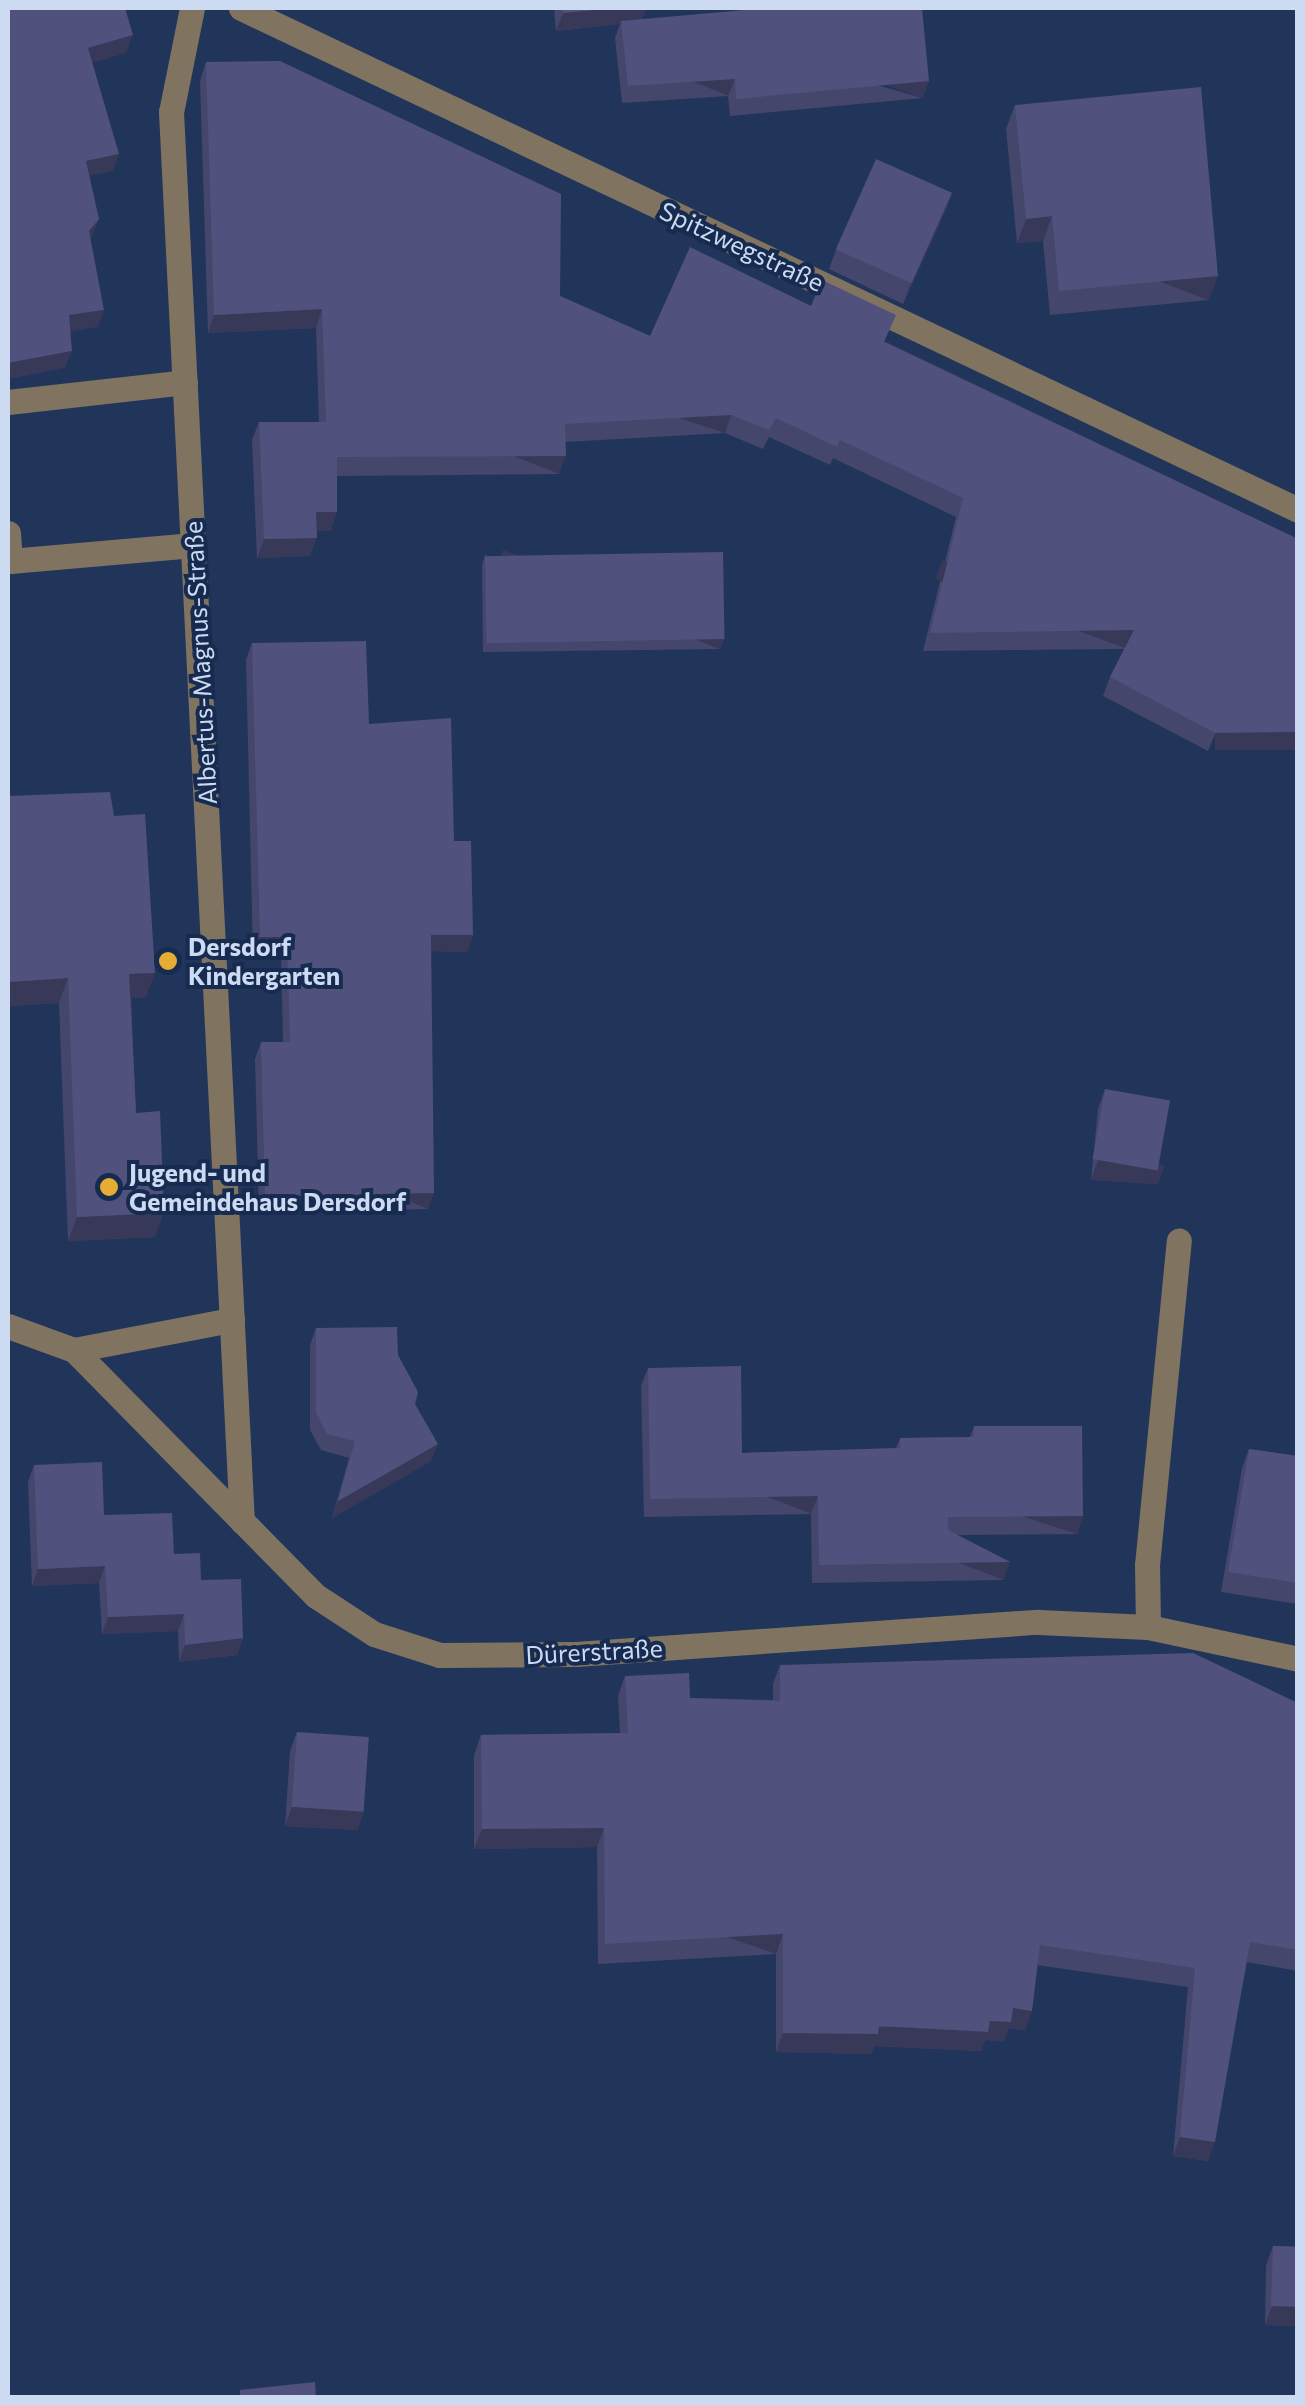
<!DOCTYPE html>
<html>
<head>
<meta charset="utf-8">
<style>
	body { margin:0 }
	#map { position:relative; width:1305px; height:2405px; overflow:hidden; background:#21355b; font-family:Commissioner,sans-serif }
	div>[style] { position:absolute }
	.minor>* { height:25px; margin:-12.5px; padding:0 12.5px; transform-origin:12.5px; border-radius:12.5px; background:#807460 }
	.wall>* { inset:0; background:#45466c }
	.shaded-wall>* { inset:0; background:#383958; transform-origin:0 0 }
	.building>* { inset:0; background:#50517d; transform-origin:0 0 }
	.dots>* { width:28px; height:28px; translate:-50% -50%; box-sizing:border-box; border:5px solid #172b50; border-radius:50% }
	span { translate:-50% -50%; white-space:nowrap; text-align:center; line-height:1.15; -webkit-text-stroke:8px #172b50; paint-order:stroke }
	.street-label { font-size:25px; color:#ccdaf2 }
	.poi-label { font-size:25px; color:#ccdaf2; font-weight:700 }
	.left { translate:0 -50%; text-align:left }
	.frame { position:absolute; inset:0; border:10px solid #ccdaf2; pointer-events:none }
</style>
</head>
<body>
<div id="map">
	<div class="minor">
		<i style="left:192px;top:8px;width:106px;rotate:101.4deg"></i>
		<i style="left:171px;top:112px;width:1411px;rotate:87.12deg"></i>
		<i style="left:241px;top:8px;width:1170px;rotate:25.4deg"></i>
		<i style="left:8px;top:402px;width:178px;rotate:-6.4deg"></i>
		<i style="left:8px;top:533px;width:28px;rotate:86deg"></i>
		<i style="left:10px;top:561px;width:184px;rotate:-5deg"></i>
		<i style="left:8px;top:1326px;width:70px;rotate:20deg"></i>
		<i style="left:74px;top:1350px;width:345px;rotate:45.5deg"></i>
		<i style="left:316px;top:1596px;width:69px;rotate:33.2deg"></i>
		<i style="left:374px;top:1634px;width:69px;rotate:17.7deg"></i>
		<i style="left:440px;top:1655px;width:136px;rotate:-0.4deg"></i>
		<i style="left:576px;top:1654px;width:464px;rotate:-4deg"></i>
		<i style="left:1039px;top:1622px;width:109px;rotate:2.6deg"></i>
		<i style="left:1148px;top:1627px;width:153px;rotate:12deg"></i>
		<i style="left:74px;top:1350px;width:161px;rotate:-10.8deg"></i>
		<i style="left:1148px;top:1627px;width:62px;rotate:-90.9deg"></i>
		<i style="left:1147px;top:1565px;width:326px;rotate:-84.4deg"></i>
	</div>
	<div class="wall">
		<i style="clip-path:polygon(554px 8px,646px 8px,642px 19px,923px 98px,730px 116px,728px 96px,622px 103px,615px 38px,620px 24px,556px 31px)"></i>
		<i style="clip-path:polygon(206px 62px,560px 296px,650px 336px,886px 342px,1298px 539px,1208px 751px,1103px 696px,1110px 677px,1124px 649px,923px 651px,956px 517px,833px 458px,830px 465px,769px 437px,763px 449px,725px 433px,565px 442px,559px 474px,337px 476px,331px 531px,317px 531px,310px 556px,257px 558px,252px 440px,259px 422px,319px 422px,316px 328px,208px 333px,200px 81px)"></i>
		<i style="clip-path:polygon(1015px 105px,1209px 300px,1050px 315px,1043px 241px,1017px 243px,1006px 129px)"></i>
		<i style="clip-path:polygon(952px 193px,945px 212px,903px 304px,829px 269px,836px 250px)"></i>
		<i style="clip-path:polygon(485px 555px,724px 639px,720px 649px,483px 652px,482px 565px)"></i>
		<i style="clip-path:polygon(252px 643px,369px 724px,454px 841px,473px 935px,467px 952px,431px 951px,428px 1209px,259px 1213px,255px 1059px,261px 1042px,283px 1042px,281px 954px,253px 954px,246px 660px)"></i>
		<i style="clip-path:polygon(8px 796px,146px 997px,131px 998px,136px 1113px,155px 1237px,68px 1241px,59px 1003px,8px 1006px)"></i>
		<i style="clip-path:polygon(1105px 1089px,1158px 1184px,1091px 1180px,1098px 1109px)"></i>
		<i style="clip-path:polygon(316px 1328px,398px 1355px,431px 1461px,332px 1518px,349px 1458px,321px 1450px,310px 1430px,310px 1345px)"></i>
		<i style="clip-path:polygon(648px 1368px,742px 1453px,896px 1448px,900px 1438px,970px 1437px,974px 1426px,1083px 1516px,1077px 1534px,957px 1535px,1010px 1562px,1003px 1580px,812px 1583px,811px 1514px,644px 1517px,641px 1386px)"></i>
		<i style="clip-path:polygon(1249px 1449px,1298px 1456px,1298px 1604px,1221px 1592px,1242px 1468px)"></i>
		<i style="clip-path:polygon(34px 1465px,104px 1515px,174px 1554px,201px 1580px,243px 1638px,237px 1655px,179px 1662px,178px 1631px,102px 1634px,99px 1583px,32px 1586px,28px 1482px)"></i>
		<i style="clip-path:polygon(780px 1665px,1298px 1703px,1298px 1971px,1247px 1962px,1208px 2161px,1173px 2156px,1188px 1987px,1037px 1965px,1025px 2030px,1009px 2028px,1004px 2041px,985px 2040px,981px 2051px,874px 2046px,871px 2054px,776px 2052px,776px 1954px,598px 1964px,597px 1847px,474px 1849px,474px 1755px,481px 1735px,620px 1733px,618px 1696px,625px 1676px,690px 1698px,773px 1700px,773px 1684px)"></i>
		<i style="clip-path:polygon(297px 1732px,364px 1811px,357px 1830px,285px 1826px,290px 1751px)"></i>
		<i style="clip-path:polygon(1273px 2246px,1298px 2247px,1298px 2326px,1265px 2325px,1266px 2266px)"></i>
	</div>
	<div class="shaded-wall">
		<i style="clip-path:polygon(614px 8px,646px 8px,641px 22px,621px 21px,620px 24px,556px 31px,563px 13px)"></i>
		<i style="clip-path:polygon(133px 35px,126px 53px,82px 66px,88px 48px)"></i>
		<i style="left:735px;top:79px;width:18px;height:107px;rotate:112deg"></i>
		<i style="left:929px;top:81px;width:18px;height:194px;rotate:109deg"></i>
		<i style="clip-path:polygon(119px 154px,113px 171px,79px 178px,86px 161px)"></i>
		<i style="clip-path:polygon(952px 193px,945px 212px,903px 304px,910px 285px)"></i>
		<i style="clip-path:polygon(1052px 216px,1043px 241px,1017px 243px,1026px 219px)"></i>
		<i style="clip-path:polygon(99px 219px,92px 237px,82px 249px,89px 231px)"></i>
		<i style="left:1218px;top:276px;width:26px;height:160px;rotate:111deg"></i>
		<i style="clip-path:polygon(322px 309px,316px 328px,208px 333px,214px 315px)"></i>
		<i style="clip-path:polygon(104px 310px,98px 327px,63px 333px,69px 315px)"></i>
		<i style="clip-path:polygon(72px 351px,65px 368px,8px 379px,8px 363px)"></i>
		<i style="left:731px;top:415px;width:19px;height:166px;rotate:108deg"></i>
		<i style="left:566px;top:456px;width:19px;height:229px;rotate:111deg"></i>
		<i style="clip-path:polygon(316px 512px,337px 512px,331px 531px,309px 531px)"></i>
		<i style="clip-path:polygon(317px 538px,310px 556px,257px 558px,264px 539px)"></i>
		<i style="left:1134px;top:630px;width:20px;height:204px;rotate:110deg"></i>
		<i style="left:724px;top:639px;width:11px;height:238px;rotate:112deg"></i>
		<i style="left:1298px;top:732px;width:18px;height:83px;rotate:90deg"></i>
		<i style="clip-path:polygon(431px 935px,473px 935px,467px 952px,425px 951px)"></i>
		<i style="clip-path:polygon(260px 937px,287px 937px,281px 954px,253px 954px)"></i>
		<i style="clip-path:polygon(155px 973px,146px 997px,121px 999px,129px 974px)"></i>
		<i style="clip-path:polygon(68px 978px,59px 1003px,8px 1006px,8px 982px)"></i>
		<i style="clip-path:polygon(1098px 1160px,1165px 1165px,1158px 1184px,1091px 1180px)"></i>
		<i style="left:434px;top:1193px;width:17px;height:169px;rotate:111deg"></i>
		<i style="clip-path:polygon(164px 1213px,155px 1237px,68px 1241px,77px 1217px)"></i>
		<i style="clip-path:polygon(438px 1444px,431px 1461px,332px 1518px,338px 1501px)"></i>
		<i style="left:818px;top:1496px;width:19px;height:168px;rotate:111deg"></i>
		<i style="left:1083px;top:1516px;width:19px;height:135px;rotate:108deg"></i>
		<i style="left:1010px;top:1562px;width:19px;height:191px;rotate:111deg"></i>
		<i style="clip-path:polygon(105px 1566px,99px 1583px,32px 1586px,38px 1569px)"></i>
		<i style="clip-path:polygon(184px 1614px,178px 1631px,102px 1634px,108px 1617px)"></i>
		<i style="clip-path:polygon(243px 1638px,237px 1655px,179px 1662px,185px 1645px)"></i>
		<i style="clip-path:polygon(292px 1807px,364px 1811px,357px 1830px,285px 1826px)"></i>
		<i style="clip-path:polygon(604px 1828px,597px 1847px,474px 1849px,482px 1829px)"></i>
		<i style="left:783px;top:1934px;width:21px;height:178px;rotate:109deg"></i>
		<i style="clip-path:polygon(1013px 2008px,1032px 2011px,1025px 2030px,1009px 2028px,1004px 2041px,985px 2040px,981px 2051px,874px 2046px,871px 2054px,776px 2052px,783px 2033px,990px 2021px)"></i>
		<i style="clip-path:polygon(1180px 2137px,1215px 2142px,1208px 2161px,1173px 2156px)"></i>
		<i style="clip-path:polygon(1272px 2306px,1298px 2306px,1298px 2326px,1265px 2325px)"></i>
	</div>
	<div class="building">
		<i style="clip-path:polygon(8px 8px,125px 8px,133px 35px,88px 48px,119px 154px,86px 161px,99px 219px,89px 231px,104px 310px,69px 315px,72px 351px,8px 363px)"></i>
		<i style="clip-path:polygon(562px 8px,614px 8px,563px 13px)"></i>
		<i style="clip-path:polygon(766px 8px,922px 8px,929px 81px,736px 99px,735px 79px,628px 86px,621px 21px)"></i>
		<i style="clip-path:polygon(280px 61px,561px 194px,560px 296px,650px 336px,690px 247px,811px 306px,822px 280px,896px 315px,884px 342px,1298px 539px,1298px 732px,1215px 733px,1110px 677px,1134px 630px,930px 633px,963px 498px,840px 440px,837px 447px,776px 418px,769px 430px,731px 415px,565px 424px,566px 456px,337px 457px,337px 512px,316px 512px,317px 538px,264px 539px,259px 422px,326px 422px,322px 309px,214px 315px,206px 62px)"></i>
		<i style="clip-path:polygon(1201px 87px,1218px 276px,1059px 291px,1052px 216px,1026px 219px,1015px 105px)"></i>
		<i style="left:876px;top:159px;width:83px;height:99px;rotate:24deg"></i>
		<i style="left:723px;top:552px;width:87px;height:238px;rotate:89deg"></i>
		<i style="clip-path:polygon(366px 641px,369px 724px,451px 718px,454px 841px,471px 841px,473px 935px,431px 935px,434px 1193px,265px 1196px,261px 1042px,290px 1042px,287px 937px,260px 937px,252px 643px)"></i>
		<i style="clip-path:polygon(110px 792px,114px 816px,145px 814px,155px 973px,129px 974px,136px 1113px,160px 1111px,164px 1213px,77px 1217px,68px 978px,8px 982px,8px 796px)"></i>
		<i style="left:1105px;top:1089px;width:66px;height:71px;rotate:10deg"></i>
		<i style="clip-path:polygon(397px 1327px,398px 1355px,418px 1392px,415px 1404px,438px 1444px,338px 1501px,355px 1441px,327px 1434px,316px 1413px,316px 1328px)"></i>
		<i style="clip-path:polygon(741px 1366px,742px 1453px,900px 1448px,900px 1438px,974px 1437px,974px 1426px,1082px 1426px,1083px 1516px,948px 1517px,948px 1530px,1010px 1562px,819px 1565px,818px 1496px,650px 1499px,648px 1368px)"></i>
		<i style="clip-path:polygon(1249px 1449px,1298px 1456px,1298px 1583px,1228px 1572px)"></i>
		<i style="clip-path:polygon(102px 1462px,104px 1515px,172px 1513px,174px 1554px,200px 1553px,201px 1580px,241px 1579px,243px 1638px,185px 1645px,184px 1614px,108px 1617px,105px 1566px,38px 1569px,34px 1465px)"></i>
		<i style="clip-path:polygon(1193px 1653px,1298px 1703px,1298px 1950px,1250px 1942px,1215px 2142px,1180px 2137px,1195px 1968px,1040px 1945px,1032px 2011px,1013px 2008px,1011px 2022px,990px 2021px,988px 2032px,879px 2026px,878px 2034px,783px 2033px,783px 1934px,605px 1944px,604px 1828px,482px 1829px,481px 1735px,628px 1733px,625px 1676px,689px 1673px,690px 1698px,780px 1701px,780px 1665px)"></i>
		<i style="left:297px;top:1732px;width:72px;height:75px;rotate:4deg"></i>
		<i style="left:1273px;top:2246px;width:25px;height:60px;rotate:2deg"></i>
		<i style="clip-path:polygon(315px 2382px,316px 2398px,240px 2398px,240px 2390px)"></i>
	</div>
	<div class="dots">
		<i style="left:168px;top:961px;background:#e5ad35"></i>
		<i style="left:109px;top:1187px;background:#e5ad35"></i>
	</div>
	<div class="street-label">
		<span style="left:742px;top:246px;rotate:25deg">Spitzwegstraße</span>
		<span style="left:200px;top:663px;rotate:-93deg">Albertus-Magnus-Straße</span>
		<span style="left:594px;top:1651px;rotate:-3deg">Dürerstraße</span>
	</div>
	<div class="poi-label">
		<span class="left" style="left:188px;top:961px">Dersdorf<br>Kindergarten</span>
		<span class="left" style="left:129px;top:1187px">Jugend- und<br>Gemeindehaus Dersdorf</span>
	</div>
	<div class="frame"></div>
</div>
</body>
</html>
